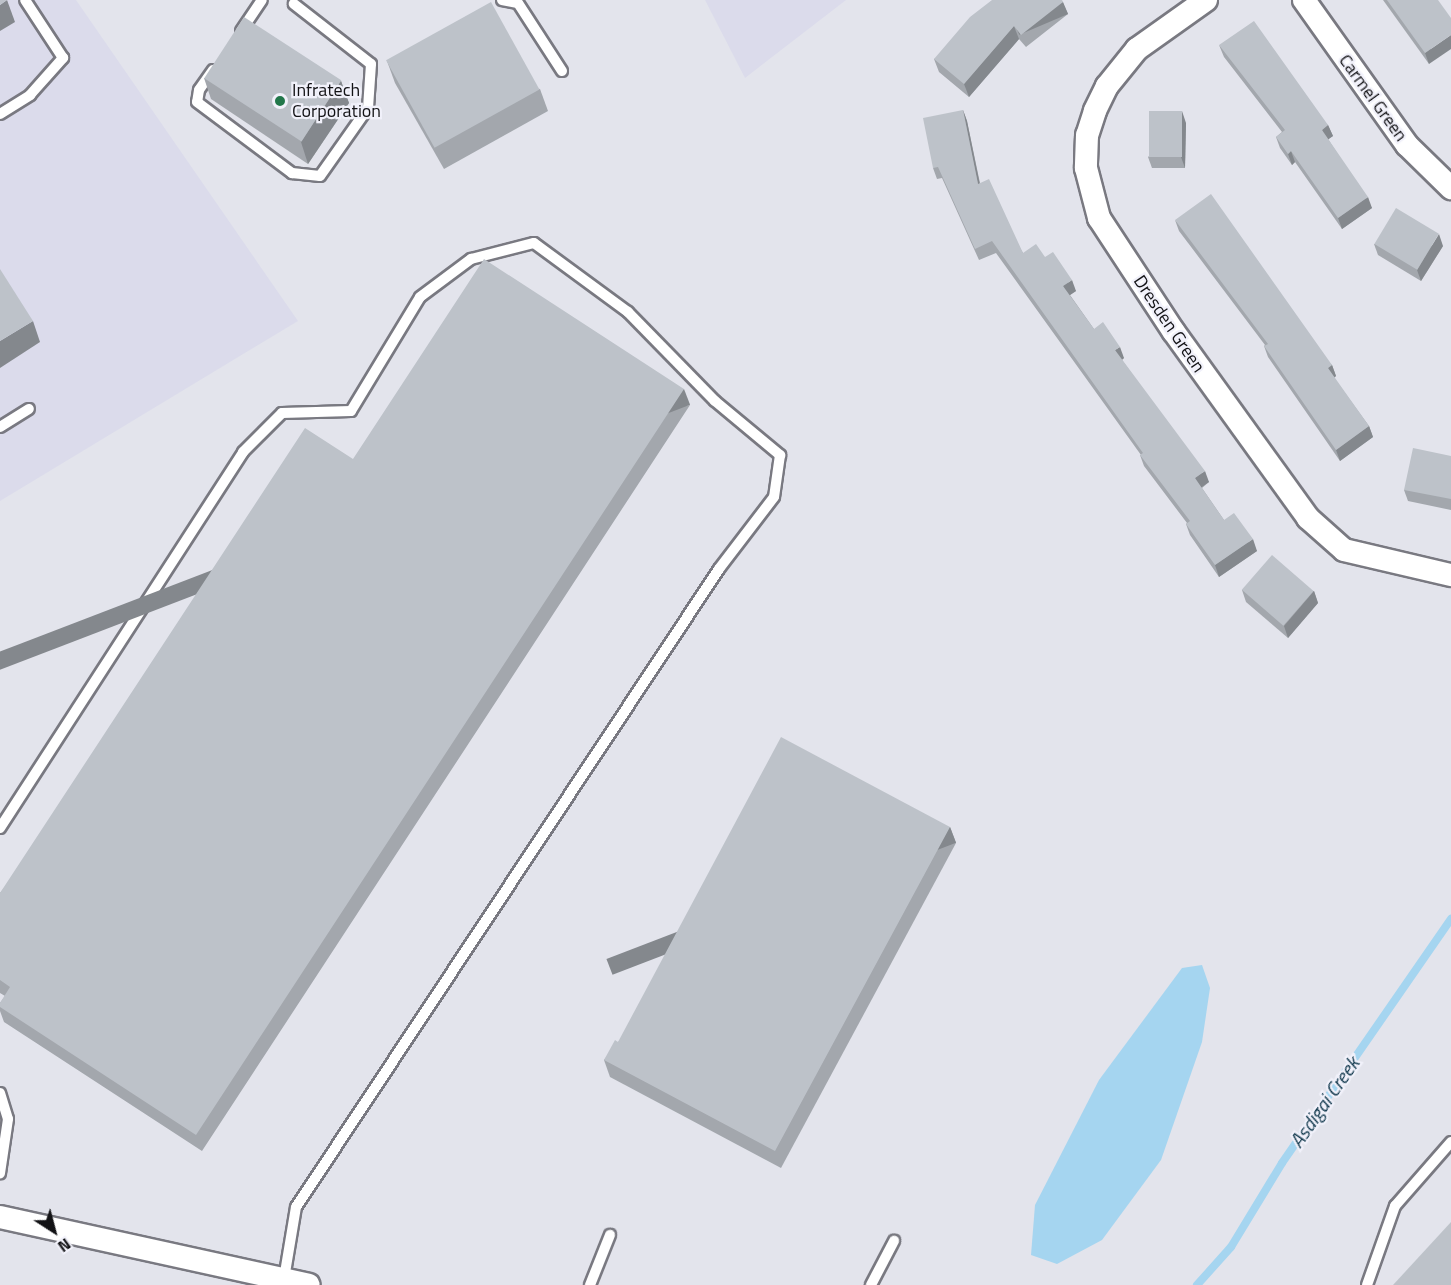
<!DOCTYPE html>
<html>
<head>
<meta charset="utf-8">
<style>
	body { margin:0 }
	#map { position:relative; width:1451px; height:1285px; overflow:hidden; background:#e3e4ec; font-family:"Titillium Web",sans-serif }
	div>[style] { position:absolute }
	.built>* { inset:0; background:#dbdbeb }
	.water>* { inset:0; background:#a5d5f0 }
	.stream>* { height:8px; margin:-4px; padding:0 4px; transform-origin:4px; border-radius:4px; background:#a5d5f0 }
	.roads { filter:drop-shadow(2px 0 #797981) drop-shadow(-2px 0 #797981) drop-shadow(0 2px #797981) drop-shadow(0 -2px #797981) }
	.service>* { height:10px; margin:-5px; padding:0 5px; transform-origin:5px; border-radius:5px; background:#fff }
	.minor>* { height:22px; margin:-11px; padding:0 11px; transform-origin:11px; border-radius:11px; background:#fff }
	.wall>* { inset:0; background:#a3a7ad }
	.shaded-wall>* { inset:0; background:#84888d; transform-origin:0 0 }
	.building>* { inset:0; background:#bdc2c9; transform-origin:0 0 }
	.dots>* { width:16px; height:16px; translate:-50% -50%; box-sizing:border-box; border:3px solid #f1f1fa; border-radius:50% }
	span { translate:-50% -50%; white-space:nowrap; text-align:center; line-height:1.15; -webkit-text-stroke:4.5px #f1f1fa; paint-order:stroke }
	.poi-label { font-size:18px; color:#121215 }
	.left { translate:0 -50%; text-align:left }
	.street-label { font-size:18px; color:#121215 }
	.water-label { font-size:20px; color:#12394d; font-style:italic }
	.north { position:absolute; left:24px; top:1201px; width:60px; height:60px; -webkit-text-stroke:4px #f1f1fa; paint-order:stroke; rotate:144deg; font-size:16px; font-weight:700; line-height:24px; text-align:center; color:#121215 }
	.north::after { content:''; display:block; margin:auto; width:21px; height:27px; background:#121215; clip-path:polygon(50% 0,100% 100%,50% 72%,0 100%) }
</style>
</head>
<body>
<div id="map">
	<div class="built">
		<i style="clip-path:polygon(0 0,76px 0,298px 321px,0 501px)"></i>
		<i style="clip-path:polygon(705px 0,846px 0,745px 78px)"></i>
	</div>
	<div class="water">
		<i style="clip-path:polygon(1202px 965px,1210px 988px,1202px 1042px,1161px 1160px,1102px 1240px,1057px 1264px,1031px 1255px,1035px 1205px,1099px 1080px,1182px 968px)"></i>
	</div>
	<div class="stream">
		<i style="left:1197px;top:1285px;width:51px;rotate:-48.2deg"></i>
		<i style="left:1231px;top:1247px;width:98px;rotate:-58.7deg"></i>
		<i style="left:1282px;top:1163px;width:297px;rotate:-55.3deg"></i>
	</div>
	<div class="roads">
		<div class="service">
			<i style="left:502px;top:0;width:16px;rotate:11deg"></i>
			<i style="left:518px;top:3px;width:81px;rotate:57.1deg"></i>
			<i style="left:241px;top:31px;width:37px;rotate:-56deg"></i>
			<i style="left:213px;top:70px;width:24px;rotate:125deg"></i>
			<i style="left:199px;top:90px;width:12px;rotate:99deg"></i>
			<i style="left:197px;top:102px;width:119px;rotate:36.8deg"></i>
			<i style="left:292px;top:173px;width:28px;rotate:6deg"></i>
			<i style="left:320px;top:176px;width:83px;rotate:-54.8deg"></i>
			<i style="left:368px;top:108px;width:44px;rotate:-86.1deg"></i>
			<i style="left:371px;top:64px;width:98px;rotate:-142.1deg"></i>
			<i style="left:0;top:114px;width:36px;rotate:-32deg"></i>
			<i style="left:30px;top:95px;width:50px;rotate:-48.3deg"></i>
			<i style="left:63px;top:58px;width:69px;rotate:-123.2deg"></i>
			<i style="left:0;top:427px;width:34px;rotate:-32deg"></i>
			<i style="left:0;top:828px;width:448px;rotate:-57.1deg"></i>
			<i style="left:243px;top:452px;width:55px;rotate:-45deg"></i>
			<i style="left:282px;top:413px;width:69px;rotate:-1.7deg"></i>
			<i style="left:351px;top:411px;width:133px;rotate:-58.8deg"></i>
			<i style="left:420px;top:297px;width:64px;rotate:-36.7deg"></i>
			<i style="left:471px;top:259px;width:65px;rotate:-14.3deg"></i>
			<i style="left:534px;top:243px;width:117px;rotate:36.3deg"></i>
			<i style="left:628px;top:312px;width:124px;rotate:45.7deg"></i>
			<i style="left:715px;top:401px;width:85px;rotate:39.7deg"></i>
			<i style="left:780px;top:455px;width:42px;rotate:98.1deg"></i>
			<i style="left:774px;top:497px;width:91px;rotate:127.4deg"></i>
			<i style="left:719px;top:569px;width:765px;rotate:123.54deg"></i>
			<i style="left:296px;top:1207px;width:73px;rotate:99.5deg"></i>
			<i style="left:0;top:1093px;width:27px;rotate:73deg"></i>
			<i style="left:8px;top:1119px;width:55px;rotate:98.4deg"></i>
			<i style="left:590px;top:1285px;width:54px;rotate:-68.2deg"></i>
			<i style="left:871px;top:1285px;width:50px;rotate:-62.4deg"></i>
			<i style="left:1367px;top:1285px;width:84px;rotate:-70.5deg"></i>
			<i style="left:1395px;top:1206px;width:85px;rotate:-48.8deg"></i>
		</div>
		<div class="minor">
			<i style="left:1206px;top:0;width:85px;rotate:144.6deg"></i>
			<i style="left:1137px;top:49px;width:48px;rotate:129deg"></i>
			<i style="left:1107px;top:86px;width:28px;rotate:116deg"></i>
			<i style="left:1095px;top:111px;width:25px;rotate:108deg"></i>
			<i style="left:1087px;top:135px;width:33px;rotate:92deg"></i>
			<i style="left:1086px;top:168px;width:52px;rotate:75.4deg"></i>
			<i style="left:1099px;top:218px;width:136px;rotate:56.7deg"></i>
			<i style="left:1174px;top:332px;width:229px;rotate:54.2deg"></i>
			<i style="left:1308px;top:518px;width:48px;rotate:41.6deg"></i>
			<i style="left:1344px;top:550px;width:110px;rotate:13.2deg"></i>
			<i style="left:1304px;top:0;width:178px;rotate:54.6deg"></i>
			<i style="left:1407px;top:145px;width:62px;rotate:44.3deg"></i>
			<i style="left:0;top:1217px;width:316px;rotate:12.4deg"></i>
		</div>
	</div>
	<div class="wall">
		<i style="clip-path:polygon(1383px 0,1438px 0,1429px 64px)"></i>
		<i style="clip-path:polygon(1062px 1px,1068px 14px,1026px 47px,1019px 39px,969px 97px,939px 72px,934px 59px)"></i>
		<i style="clip-path:polygon(1219px 45px,1328px 125px,1333px 136px,1328px 139px,1372px 208px,1342px 229px,1295px 162px,1292px 165px,1280px 148px,1276px 137px,1282px 132px,1224px 57px)"></i>
		<i style="clip-path:polygon(387px 61px,540px 89px,548px 111px,444px 169px,395px 83px)"></i>
		<i style="clip-path:polygon(204px 78px,341px 81px,349px 103px,308px 164px,211px 99px)"></i>
		<i style="clip-path:polygon(963px 110px,967px 121px,980px 183px,1023px 253px,1045px 257px,1076px 291px,1070px 295px,1094px 329px,1124px 358px,1122px 360px,1209px 482px,1202px 488px,1224px 520px,1257px 551px,1219px 577px,1190px 535px,1186px 524px,1187px 523px,1144px 466px,1140px 455px,1141px 455px,996px 253px,979px 260px,942px 178px,937px 179px,933px 168px)"></i>
		<i style="clip-path:polygon(1186px 123px,1185px 168px,1152px 168px,1148px 157px)"></i>
		<i style="clip-path:polygon(1175px 220px,1332px 365px,1336px 376px,1334px 378px,1369px 426px,1373px 437px,1340px 461px,1268px 357px,1264px 346px,1265px 345px,1179px 231px)"></i>
		<i style="clip-path:polygon(1374px 244px,1443px 246px,1421px 281px,1378px 255px)"></i>
		<i style="clip-path:polygon(690px 405px,202px 1151px,4px 1022px,0 1011px,0 1003px,5px 996px,0 993px,0 893px,353px 459px)"></i>
		<i style="clip-path:polygon(1451px 456px,1451px 510px,1408px 501px,1404px 490px)"></i>
		<i style="clip-path:polygon(1242px 590px,1314px 591px,1318px 603px,1288px 638px,1246px 602px)"></i>
		<i style="clip-path:polygon(950px 827px,956px 843px,781px 1168px,610px 1077px,604px 1060px,618px 1042px)"></i>
	</div>
	<div class="shaded-wall">
		<i style="clip-path:polygon(7px 0,15px 22px,0 31px,0 5px)"></i>
		<i style="left:1063px;top:2px;width:13px;height:53px;rotate:67deg"></i>
		<i style="clip-path:polygon(1014px 26px,1019px 39px,969px 97px,964px 84px)"></i>
		<i style="clip-path:polygon(1451px 35px,1451px 49px,1429px 64px,1425px 53px)"></i>
		<i style="clip-path:polygon(341px 81px,349px 103px,308px 164px,301px 142px)"></i>
		<i style="clip-path:polygon(963px 110px,967px 121px,982px 195px,978px 184px)"></i>
		<i style="clip-path:polygon(1182px 111px,1186px 123px,1185px 168px,1181px 157px)"></i>
		<i style="clip-path:polygon(1328px 125px,1333px 136px,1326px 141px,1322px 130px)"></i>
		<i style="clip-path:polygon(1291px 151px,1295px 162px,1292px 165px,1288px 154px)"></i>
		<i style="clip-path:polygon(1368px 197px,1372px 208px,1342px 229px,1338px 218px)"></i>
		<i style="clip-path:polygon(1439px 234px,1443px 246px,1421px 281px,1417px 270px)"></i>
		<i style="clip-path:polygon(1072px 280px,1076px 291px,1067px 297px,1063px 286px)"></i>
		<i style="clip-path:polygon(33px 321px,40px 342px,0 368px,0 341px)"></i>
		<i style="clip-path:polygon(1120px 347px,1124px 358px,1119px 362px,1115px 350px)"></i>
		<i style="clip-path:polygon(1332px 365px,1336px 376px,1332px 379px,1328px 368px)"></i>
		<i style="left:684px;top:389px;width:17px;height:891px;rotate:69deg"></i>
		<i style="clip-path:polygon(1369px 426px,1373px 437px,1340px 461px,1336px 450px)"></i>
		<i style="clip-path:polygon(1205px 471px,1209px 482px,1199px 489px,1195px 478px)"></i>
		<i style="clip-path:polygon(1253px 539px,1257px 551px,1219px 577px,1215px 565px)"></i>
		<i style="clip-path:polygon(1314px 591px,1318px 603px,1288px 638px,1284px 626px)"></i>
		<i style="left:950px;top:827px;width:17px;height:368px;rotate:69deg"></i>
	</div>
	<div class="building">
		<i style="clip-path:polygon(0 0,7px 0,0 5px)"></i>
		<i style="clip-path:polygon(992px 0,1062px 0,1063px 2px,1021px 35px,1014px 26px,964px 84px,934px 59px,970px 17px)"></i>
		<i style="clip-path:polygon(1387px 0,1438px 0,1451px 18px,1451px 35px,1425px 53px)"></i>
		<i style="left:491px;top:2px;width:100px;height:120px;rotate:61deg"></i>
		<i style="left:244px;top:17px;width:116px;height:73px;rotate:33deg"></i>
		<i style="clip-path:polygon(1254px 21px,1328px 125px,1322px 130px,1368px 197px,1338px 218px,1291px 151px,1288px 154px,1276px 137px,1285px 130px,1219px 45px)"></i>
		<i style="clip-path:polygon(963px 110px,978px 184px,989px 179px,1023px 253px,1036px 244px,1045px 257px,1053px 252px,1072px 280px,1063px 286px,1094px 329px,1103px 322px,1120px 347px,1115px 350px,1205px 471px,1195px 478px,1224px 520px,1234px 513px,1253px 539px,1215px 565px,1186px 524px,1190px 521px,1140px 455px,1143px 453px,992px 241px,975px 249px,938px 167px,933px 168px,923px 118px)"></i>
		<i style="left:1149px;top:111px;width:33px;height:46px"></i>
		<i style="clip-path:polygon(1211px 194px,1332px 365px,1328px 368px,1369px 426px,1336px 450px,1264px 346px,1268px 344px,1175px 220px)"></i>
		<i style="left:1396px;top:208px;width:50px;height:42px;rotate:31deg"></i>
		<i style="clip-path:polygon(484px 259px,684px 389px,196px 1135px,0 1007px,0 1003px,10px 987px,0 980px,0 893px,305px 428px,353px 459px)"></i>
		<i style="clip-path:polygon(0 269px,33px 321px,0 341px)"></i>
		<i style="clip-path:polygon(1413px 448px,1451px 456px,1451px 499px,1404px 490px)"></i>
		<i style="left:1272px;top:555px;width:55px;height:46px;rotate:41deg"></i>
		<i style="clip-path:polygon(781px 737px,950px 827px,775px 1151px,604px 1060px,615px 1040px,618px 1042px)"></i>
		<i style="clip-path:polygon(1451px 1222px,1451px 1285px,1393px 1285px)"></i>
	</div>
	<div class="dots">
		<i style="left:280px;top:101px;background:#22774a"></i>
	</div>
	<div class="poi-label">
		<span class="left" style="left:292px;top:101px">Infratech<br>Corporation</span>
	</div>
	<div class="street-label">
		<span style="left:1373px;top:98px;rotate:54deg">Carmel Green</span>
		<span style="left:1169px;top:324px;rotate:56deg">Dresden Green</span>
	</div>
	<div class="water-label">
		<span style="left:1324px;top:1102px;rotate:-55deg">Asdigai Creek</span>
	</div>
	<div class="north">N</div>
</div>
</body>
</html>
